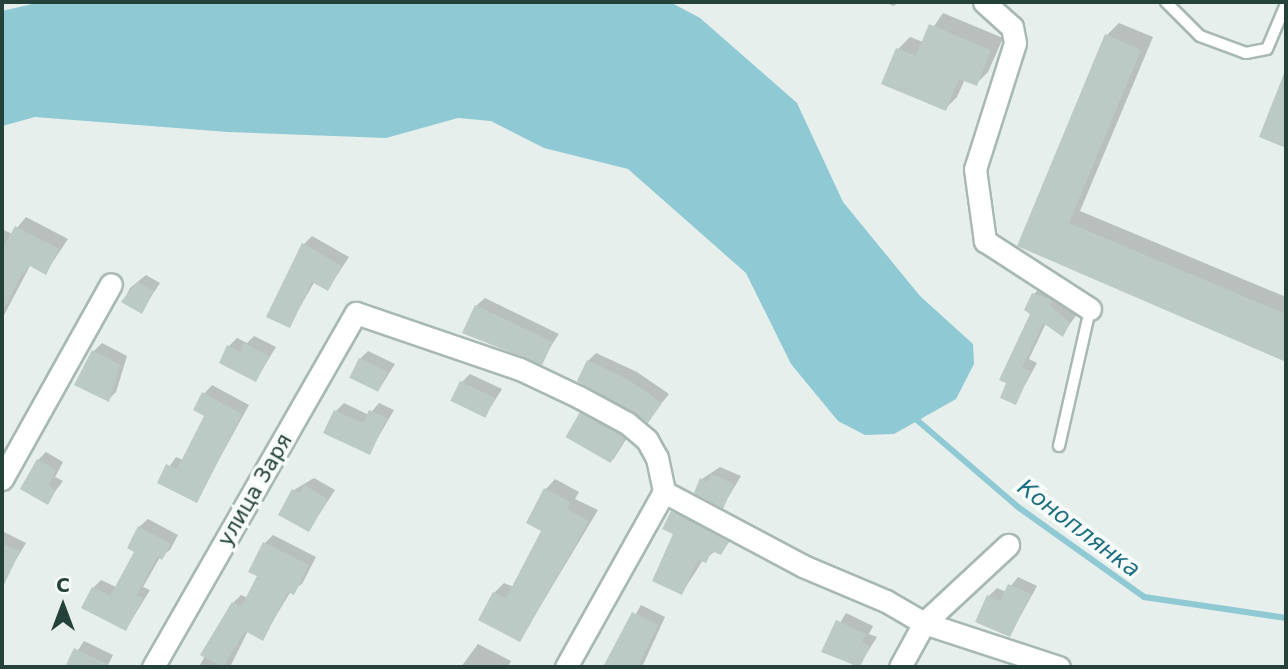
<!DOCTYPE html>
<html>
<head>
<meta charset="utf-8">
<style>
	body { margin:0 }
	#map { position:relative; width:1288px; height:669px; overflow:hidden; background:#e6efeb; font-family:"DejaVu Sans",sans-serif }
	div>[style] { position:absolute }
	.water>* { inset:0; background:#8ec9d4 }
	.shadow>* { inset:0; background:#0003 }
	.stream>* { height:6px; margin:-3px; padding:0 3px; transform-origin:3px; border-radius:3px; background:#8ec9d4 }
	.building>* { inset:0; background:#bbcac4; transform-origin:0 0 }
	.roads { filter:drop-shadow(2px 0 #a8b8b2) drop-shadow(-2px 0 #a8b8b2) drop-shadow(0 2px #a8b8b2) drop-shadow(0 -2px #a8b8b2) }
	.service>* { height:10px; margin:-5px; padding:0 5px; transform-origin:5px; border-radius:5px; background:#fff }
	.minor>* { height:21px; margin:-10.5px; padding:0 10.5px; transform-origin:10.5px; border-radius:10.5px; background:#fff }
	span { translate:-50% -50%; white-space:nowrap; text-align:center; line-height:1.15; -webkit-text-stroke:7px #f7fbf9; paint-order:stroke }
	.street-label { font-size:21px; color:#24423a }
	.water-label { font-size:23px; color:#1c6f80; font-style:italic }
	.frame { position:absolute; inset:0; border:4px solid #24423a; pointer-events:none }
	.north { position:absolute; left:28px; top:571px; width:70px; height:70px; -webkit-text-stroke:5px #f7fbf9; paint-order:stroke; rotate:0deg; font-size:19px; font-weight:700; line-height:28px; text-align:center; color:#24423a }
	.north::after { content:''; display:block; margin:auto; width:24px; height:32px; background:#24423a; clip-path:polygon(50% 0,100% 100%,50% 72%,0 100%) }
</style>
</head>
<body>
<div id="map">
	<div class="water">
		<i style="clip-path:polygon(41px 2px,670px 2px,700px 18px,797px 103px,843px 202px,920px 296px,973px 344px,974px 364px,956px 399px,894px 434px,865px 435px,838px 421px,791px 364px,746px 273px,628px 169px,544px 148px,491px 121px,458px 118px,386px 138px,228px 132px,35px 117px,2px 126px,2px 11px)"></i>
	</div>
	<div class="shadow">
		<i style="clip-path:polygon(884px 2px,898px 2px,894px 6px)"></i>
		<i style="clip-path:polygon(943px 13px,1003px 38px,988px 72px,976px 84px,965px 79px,957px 97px,945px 109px,898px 49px,910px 37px,923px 42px)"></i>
		<i style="clip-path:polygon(1119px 23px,1153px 37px,1080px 211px,1286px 297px,1286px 360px,1019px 245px,1107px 35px)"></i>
		<i style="clip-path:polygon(26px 217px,68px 239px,46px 272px,31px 264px,2px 319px,2px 229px,12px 234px)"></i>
		<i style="clip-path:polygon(312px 236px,349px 257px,328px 289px,315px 281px,289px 326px,304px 244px)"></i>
		<i style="clip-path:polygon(146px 275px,160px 283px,141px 312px,123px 302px,130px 288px)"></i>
		<i style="clip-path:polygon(1042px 286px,1077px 314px,1063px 334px,1046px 323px,1029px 359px,1037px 363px,1015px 403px,1034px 294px)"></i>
		<i style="clip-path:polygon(485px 298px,559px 334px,540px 362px,476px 306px)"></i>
		<i style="clip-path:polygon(254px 336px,276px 347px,256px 380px,229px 346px,237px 338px,247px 343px)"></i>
		<i style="clip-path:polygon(102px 343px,127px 356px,116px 392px,108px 400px,93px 352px)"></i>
		<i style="clip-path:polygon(368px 351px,395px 364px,378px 391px,360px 359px)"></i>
		<i style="clip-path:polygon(596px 353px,637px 372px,669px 394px,647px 421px,588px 361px)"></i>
		<i style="clip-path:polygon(470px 374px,502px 389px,485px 416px,462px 382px)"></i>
		<i style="clip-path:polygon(212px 385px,249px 405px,196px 501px,159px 482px,176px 457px,183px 460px,206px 415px,204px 394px)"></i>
		<i style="clip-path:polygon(344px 403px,369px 415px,379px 403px,394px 410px,369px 453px,336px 411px)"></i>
		<i style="clip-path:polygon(589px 405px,632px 430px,613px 460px,581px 413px)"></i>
		<i style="clip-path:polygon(46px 452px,63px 462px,55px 477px,63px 481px,47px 502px,38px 460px)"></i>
		<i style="clip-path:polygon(720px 467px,741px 476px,723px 506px,702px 479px)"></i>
		<i style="clip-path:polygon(314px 478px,335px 490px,309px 530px,294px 490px)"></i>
		<i style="clip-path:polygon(555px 479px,579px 492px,575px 499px,598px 510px,520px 640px,494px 593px,504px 583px,514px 587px,544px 530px,546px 489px)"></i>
		<i style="clip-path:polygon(684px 501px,738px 530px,721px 553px,716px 551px,703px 560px,682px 593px,675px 534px,665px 528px)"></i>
		<i style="clip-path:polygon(148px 519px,178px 535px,170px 550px,160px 557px,143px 587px,150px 590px,126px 629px,93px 588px,101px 580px,116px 587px,136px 551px,139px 527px)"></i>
		<i style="clip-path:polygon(2px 531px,26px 543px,9px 571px,2px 568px)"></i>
		<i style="clip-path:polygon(273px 535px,316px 557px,302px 584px,291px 591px,262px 639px,248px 631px,230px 667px,199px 667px,233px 603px,241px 595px,248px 598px,259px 575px,265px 543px)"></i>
		<i style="clip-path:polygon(1018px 577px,1037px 586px,1010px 635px,989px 596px,997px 588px,1006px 592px)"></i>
		<i style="clip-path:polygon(641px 605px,665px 617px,642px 667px,607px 664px)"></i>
		<i style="clip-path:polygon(846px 613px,873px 626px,869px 634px,877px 637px,858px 667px,823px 651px)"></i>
		<i style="clip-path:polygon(84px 641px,113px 655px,107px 667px,67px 667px)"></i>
		<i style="clip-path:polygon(478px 644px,511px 661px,508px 667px,461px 667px)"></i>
	</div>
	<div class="stream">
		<i style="left:917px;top:420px;width:133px;rotate:40.7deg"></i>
		<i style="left:1018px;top:507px;width:155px;rotate:35.5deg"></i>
		<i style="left:1144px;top:597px;width:144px;rotate:8.4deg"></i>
	</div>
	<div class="building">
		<i style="clip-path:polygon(929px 24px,991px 50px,977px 86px,959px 79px,946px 111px,881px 84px,896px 48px,916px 56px)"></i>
		<i style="clip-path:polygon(1105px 34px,1141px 50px,1069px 223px,1286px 314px,1286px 362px,1017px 246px)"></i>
		<i style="clip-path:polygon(1285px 71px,1286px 71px,1286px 148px,1259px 137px)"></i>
		<i style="clip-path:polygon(15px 226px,59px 249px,46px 275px,30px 266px,22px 274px,2px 313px,2px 250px)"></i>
		<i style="clip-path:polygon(302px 243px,342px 266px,328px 291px,312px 282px,290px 328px,266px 317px)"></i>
		<i style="clip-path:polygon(137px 282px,154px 291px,142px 314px,121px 302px)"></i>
		<i style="clip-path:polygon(1032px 293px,1053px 300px,1050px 305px,1070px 323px,1063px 337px,1043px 323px,1022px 368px,1031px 371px,1016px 405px,1000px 398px,1006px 383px,999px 380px,1030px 314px,1024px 310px)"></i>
		<i style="clip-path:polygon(475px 305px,553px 342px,542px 365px,462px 333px)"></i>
		<i style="clip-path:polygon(244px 343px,269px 356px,256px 382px,219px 363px,227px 345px,240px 352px)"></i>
		<i style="clip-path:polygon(92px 350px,120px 365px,109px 402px,74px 385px)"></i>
		<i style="left:359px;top:358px;width:32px;height:22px;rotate:26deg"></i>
		<i style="clip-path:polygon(587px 360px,629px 380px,662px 403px,648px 423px,577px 381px)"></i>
		<i style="left:460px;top:381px;width:39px;height:22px;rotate:26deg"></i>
		<i style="clip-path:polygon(202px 392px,242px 414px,197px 503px,157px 483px,166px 464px,177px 469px,204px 416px,193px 410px)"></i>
		<i style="clip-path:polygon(334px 410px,363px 423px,369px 410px,387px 418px,370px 455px,323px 433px)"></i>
		<i style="left:580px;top:412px;width:52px;height:29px;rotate:30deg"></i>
		<i style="clip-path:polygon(37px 459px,56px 470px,48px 486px,56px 490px,48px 505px,20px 489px)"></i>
		<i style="clip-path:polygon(711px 474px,734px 484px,723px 509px,694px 493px,700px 478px,707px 482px)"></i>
		<i style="clip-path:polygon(304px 485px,328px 499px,309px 532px,278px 515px,292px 489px,300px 493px)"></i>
		<i style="clip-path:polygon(544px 488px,570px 502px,567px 509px,589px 521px,520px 642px,478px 620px,493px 592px,506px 598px,541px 531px,526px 523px)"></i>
		<i style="clip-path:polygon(671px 511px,729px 541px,721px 555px,712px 551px,706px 563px,698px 560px,682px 595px,652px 581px,673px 534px,662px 529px)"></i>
		<i style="clip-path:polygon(138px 526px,171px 544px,162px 560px,157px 557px,137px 595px,143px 598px,126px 631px,81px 608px,92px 587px,110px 596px,134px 552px,127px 548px)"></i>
		<i style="clip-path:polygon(263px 542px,309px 565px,294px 595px,288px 592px,263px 641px,245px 631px,223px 667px,200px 655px,232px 602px,241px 607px,257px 576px,248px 572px)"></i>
		<i style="clip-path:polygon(2px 543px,20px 551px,2px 589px)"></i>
		<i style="clip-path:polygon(1008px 584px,1031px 594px,1010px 637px,975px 622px,987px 595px,1000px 601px)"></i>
		<i style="clip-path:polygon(632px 612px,658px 625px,638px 667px,603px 667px)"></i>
		<i style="clip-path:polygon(836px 620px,866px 634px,862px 642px,870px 646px,860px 667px,821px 652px)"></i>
		<i style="clip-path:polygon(74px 648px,113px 667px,65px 667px)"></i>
	</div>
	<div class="roads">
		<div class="service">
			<i style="left:1166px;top:2px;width:48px;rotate:45deg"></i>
			<i style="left:1200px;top:36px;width:49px;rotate:20.3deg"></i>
			<i style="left:1246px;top:53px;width:21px;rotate:-11deg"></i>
			<i style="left:1267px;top:49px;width:49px;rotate:-67.1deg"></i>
			<i style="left:1059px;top:446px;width:140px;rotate:-77.2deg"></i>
		</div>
		<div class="minor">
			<i style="left:984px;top:2px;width:38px;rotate:42deg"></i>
			<i style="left:1012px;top:27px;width:16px;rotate:79deg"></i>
			<i style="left:1015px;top:43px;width:132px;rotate:107.6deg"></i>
			<i style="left:975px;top:169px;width:73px;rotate:82.1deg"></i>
			<i style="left:985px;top:241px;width:125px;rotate:32.9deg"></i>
			<i style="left:2px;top:479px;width:223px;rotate:-60.8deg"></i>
			<i style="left:153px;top:667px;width:408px;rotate:-60.2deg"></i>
			<i style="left:356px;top:313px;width:173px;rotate:18.9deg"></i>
			<i style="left:520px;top:369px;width:65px;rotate:25.4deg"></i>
			<i style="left:579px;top:397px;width:55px;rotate:28.4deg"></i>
			<i style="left:627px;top:423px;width:26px;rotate:40deg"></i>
			<i style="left:647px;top:440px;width:21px;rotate:61deg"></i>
			<i style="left:657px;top:458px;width:35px;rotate:78deg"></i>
			<i style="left:664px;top:492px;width:157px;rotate:28deg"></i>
			<i style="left:803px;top:566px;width:90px;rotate:22.9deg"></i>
			<i style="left:886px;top:601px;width:44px;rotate:30.1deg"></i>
			<i style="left:924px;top:623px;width:142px;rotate:18.1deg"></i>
			<i style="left:566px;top:667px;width:201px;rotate:-60.8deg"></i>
			<i style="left:900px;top:667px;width:50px;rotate:-61.4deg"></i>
			<i style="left:924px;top:623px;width:115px;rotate:-42.9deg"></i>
		</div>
	</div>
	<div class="street-label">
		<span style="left:255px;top:490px;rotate:-60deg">улица Заря</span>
	</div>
	<div class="water-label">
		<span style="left:1079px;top:528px;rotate:37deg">Коноплянка</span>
	</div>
	<div class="frame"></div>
	<div class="north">С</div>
</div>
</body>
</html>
